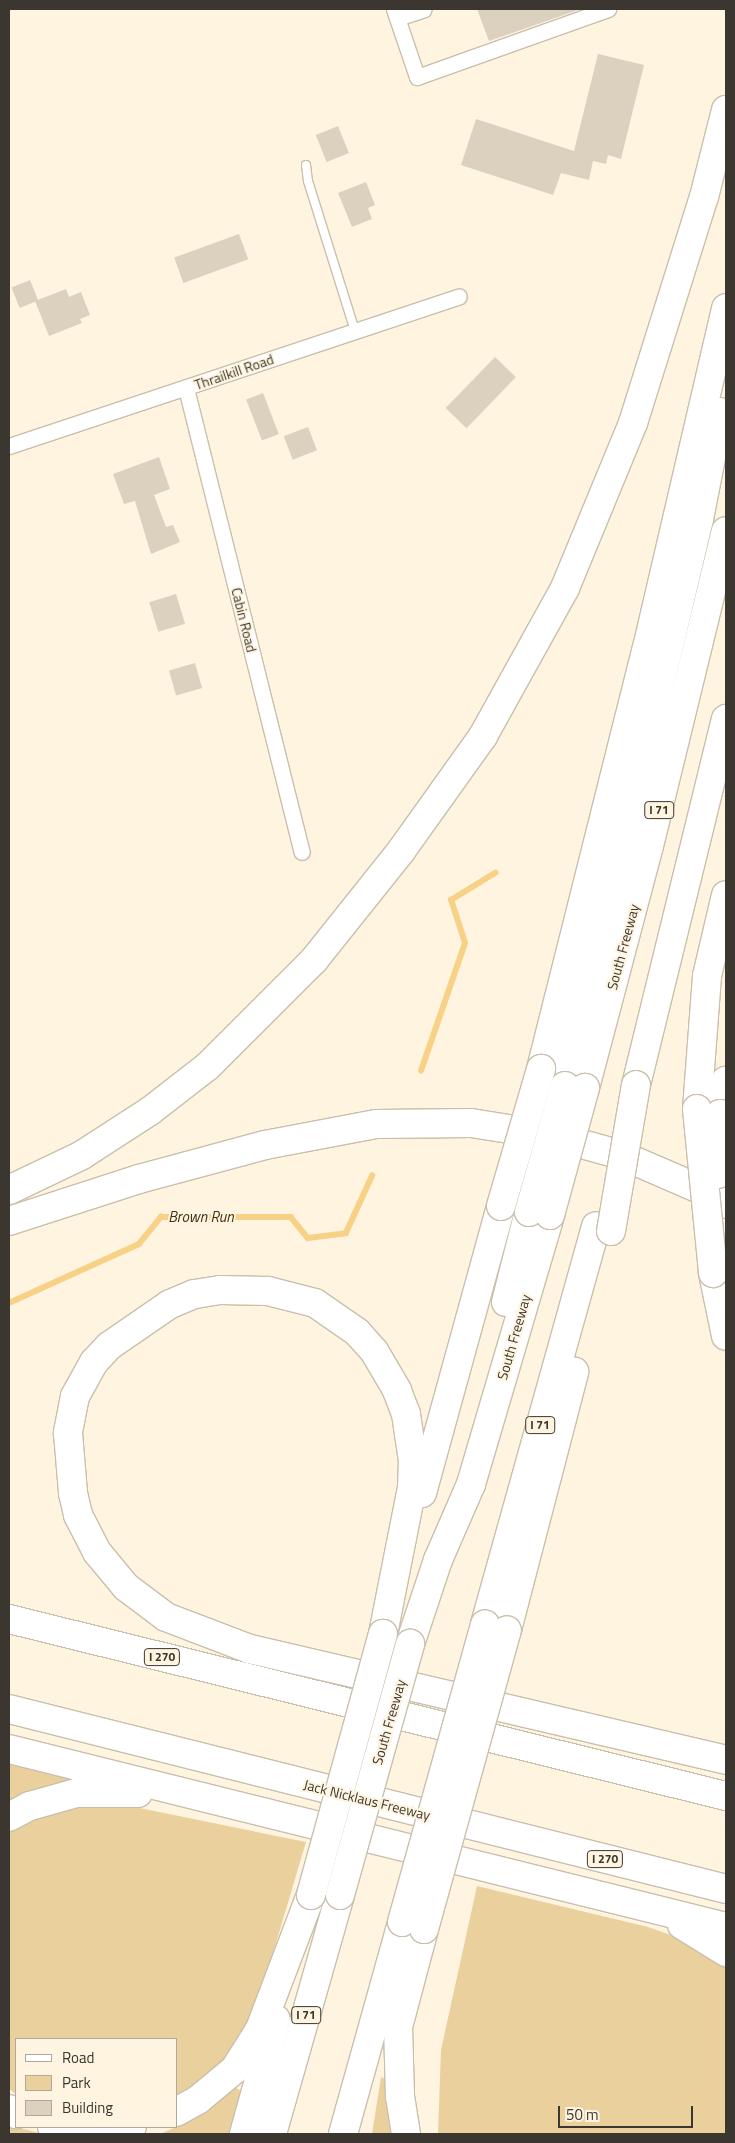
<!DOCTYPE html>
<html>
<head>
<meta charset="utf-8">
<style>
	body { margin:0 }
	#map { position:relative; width:735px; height:2143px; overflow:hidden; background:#fef4e0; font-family:"Titillium Web",sans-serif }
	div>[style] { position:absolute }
	.green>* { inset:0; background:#e9d09d }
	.stream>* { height:5.5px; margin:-2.75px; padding:0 2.75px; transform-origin:2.75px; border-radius:2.75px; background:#f6d186 }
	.building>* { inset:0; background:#dbd1be; transform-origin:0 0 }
	.roads { filter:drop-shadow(1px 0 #c9bfac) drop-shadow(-1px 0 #c9bfac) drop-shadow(0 1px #c9bfac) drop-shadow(0 -1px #c9bfac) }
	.service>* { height:8px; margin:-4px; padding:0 4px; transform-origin:4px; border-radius:4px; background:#fff }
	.minor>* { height:15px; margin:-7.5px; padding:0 7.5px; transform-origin:7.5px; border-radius:7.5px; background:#fff }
	.motorway>* { height:28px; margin:-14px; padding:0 14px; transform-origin:14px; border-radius:14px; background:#fff }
	.bridges { filter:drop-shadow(1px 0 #c9bfac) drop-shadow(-1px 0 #c9bfac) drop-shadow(0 1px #c9bfac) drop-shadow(0 -1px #c9bfac) }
	.motorway-bridge>* { height:28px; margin:-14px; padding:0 14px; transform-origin:14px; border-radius:14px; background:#fff }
	span { translate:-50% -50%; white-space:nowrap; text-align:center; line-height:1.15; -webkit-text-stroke:4px #fef4e0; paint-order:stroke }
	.shield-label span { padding:1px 4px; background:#fef4e0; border:1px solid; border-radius:4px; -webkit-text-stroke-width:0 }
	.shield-label { font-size:12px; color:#3b3730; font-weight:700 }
	.street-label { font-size:14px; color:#3b3730 }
	.water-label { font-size:15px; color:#413211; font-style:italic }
	.frame { position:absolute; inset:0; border:10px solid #3b3730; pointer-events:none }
	.legend { position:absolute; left:15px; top:2038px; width:162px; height:90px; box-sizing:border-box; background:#fef4e0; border:1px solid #b0a89a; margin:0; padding:6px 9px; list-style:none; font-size:15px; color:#3b3730 }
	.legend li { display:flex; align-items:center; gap:10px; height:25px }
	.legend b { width:25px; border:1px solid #b0a89a }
	.scale { position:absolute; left:558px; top:2106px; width:135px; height:22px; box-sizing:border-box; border:2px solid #3b3730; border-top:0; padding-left:6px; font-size:15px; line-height:18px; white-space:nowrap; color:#3b3730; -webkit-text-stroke:4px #fef4e0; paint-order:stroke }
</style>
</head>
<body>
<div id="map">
	<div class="green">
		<i style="clip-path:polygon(9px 1762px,74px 1778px,72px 1783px,41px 1789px,9px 1801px)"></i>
		<i style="clip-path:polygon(115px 1803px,306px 1842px,254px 2017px,233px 2054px,176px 2103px,176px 2039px,16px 2039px,16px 2094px,9px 2089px,9px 1833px,27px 1819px,54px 1807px)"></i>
		<i style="clip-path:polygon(477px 1886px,648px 1927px,693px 1943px,726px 1963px,726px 2134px,438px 2134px,441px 2050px)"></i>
		<i style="clip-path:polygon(381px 2077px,387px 2080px,392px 2134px,372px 2134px)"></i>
		<i style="clip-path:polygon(233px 2086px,241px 2091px,229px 2134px,160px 2134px,190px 2121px)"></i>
		<i style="clip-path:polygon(9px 2118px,16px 2127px,43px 2134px,9px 2134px)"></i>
	</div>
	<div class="stream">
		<i style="left:421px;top:1071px;width:135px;rotate:-71deg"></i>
		<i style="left:465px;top:943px;width:45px;rotate:-108deg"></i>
		<i style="left:451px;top:900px;width:52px;rotate:-31.5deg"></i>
		<i style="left:9px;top:1303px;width:143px;rotate:-24.4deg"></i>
		<i style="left:139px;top:1244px;width:35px;rotate:-51deg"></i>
		<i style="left:161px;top:1217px;width:130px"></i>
		<i style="left:291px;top:1217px;width:27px;rotate:51deg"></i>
		<i style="left:308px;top:1238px;width:38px;rotate:-7deg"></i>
		<i style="left:346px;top:1233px;width:63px;rotate:-65.5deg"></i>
	</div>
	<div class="building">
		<i style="clip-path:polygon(477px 9px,581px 9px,489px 41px)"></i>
		<i style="clip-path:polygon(598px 54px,644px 65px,621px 159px,608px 155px,606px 164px,593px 161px,589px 180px,561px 173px,553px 195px,461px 165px,476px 119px,574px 151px)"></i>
		<i style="left:338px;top:126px;width:29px;height:24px;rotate:68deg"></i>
		<i style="clip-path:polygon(366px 182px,375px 205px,368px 208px,372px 219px,352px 227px,338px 193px)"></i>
		<i style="left:239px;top:234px;width:27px;height:69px;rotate:70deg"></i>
		<i style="left:30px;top:280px;width:22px;height:20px;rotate:68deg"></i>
		<i style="clip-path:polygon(66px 289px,69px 297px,81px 292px,90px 315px,80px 319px,82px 323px,49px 336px,35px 301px)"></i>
		<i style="left:495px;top:357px;width:29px;height:71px;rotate:44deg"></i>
		<i style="left:263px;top:393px;width:44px;height:18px;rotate:69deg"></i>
		<i style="left:308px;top:427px;width:25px;height:26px;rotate:69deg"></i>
		<i style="clip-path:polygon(159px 457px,170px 489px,154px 495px,166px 527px,173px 525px,180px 542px,151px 554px,135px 501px,124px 504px,113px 474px)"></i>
		<i style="left:176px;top:594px;width:31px;height:28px;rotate:73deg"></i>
		<i style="left:195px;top:663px;width:26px;height:27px;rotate:74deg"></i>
	</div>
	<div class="roads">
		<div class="service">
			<i style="left:306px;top:165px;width:16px;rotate:83deg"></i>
			<i style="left:308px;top:181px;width:157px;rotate:72.6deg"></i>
		</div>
		<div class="minor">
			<i style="left:394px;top:9px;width:72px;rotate:71.3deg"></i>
			<i style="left:417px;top:77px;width:203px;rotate:-19.6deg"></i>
			<i style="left:397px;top:18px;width:28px;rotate:-18deg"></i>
			<i style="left:186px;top:388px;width:478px;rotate:76deg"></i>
			<i style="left:9px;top:446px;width:474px;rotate:-18.4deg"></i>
		</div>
		<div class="motorway">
			<i style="left:541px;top:1069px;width:434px;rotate:-75.9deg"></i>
			<i style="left:647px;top:648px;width:349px;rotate:-76.9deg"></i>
			<i style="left:636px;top:1085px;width:377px;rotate:-76.2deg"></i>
			<i style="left:565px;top:1086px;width:583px;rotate:-76.7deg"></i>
			<i style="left:699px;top:519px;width:109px;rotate:-78.9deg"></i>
			<i style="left:585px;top:1088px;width:250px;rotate:-75.2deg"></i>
			<i style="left:649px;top:846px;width:324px;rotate:-76.3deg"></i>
			<i style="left:697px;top:1109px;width:133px;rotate:-85.7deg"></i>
			<i style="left:707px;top:976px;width:83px;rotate:-76.8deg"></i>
			<i style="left:720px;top:1114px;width:34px;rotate:-80deg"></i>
			<i style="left:9px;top:1190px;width:81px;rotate:-25.6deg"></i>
			<i style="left:82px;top:1155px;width:81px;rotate:-32.9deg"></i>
			<i style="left:150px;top:1111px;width:73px;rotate:-37.8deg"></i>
			<i style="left:208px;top:1066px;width:150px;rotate:-45deg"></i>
			<i style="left:314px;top:960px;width:139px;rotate:-51.4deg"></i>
			<i style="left:401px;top:851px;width:141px;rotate:-54.5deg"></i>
			<i style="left:483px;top:736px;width:169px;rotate:-61deg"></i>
			<i style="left:565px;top:588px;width:178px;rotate:-67.6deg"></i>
			<i style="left:633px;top:423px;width:237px;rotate:-72.6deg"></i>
			<i style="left:704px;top:197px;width:90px;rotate:-75.8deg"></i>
			<i style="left:9px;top:1221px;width:137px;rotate:-17.9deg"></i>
			<i style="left:139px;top:1179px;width:131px;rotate:-15.1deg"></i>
			<i style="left:265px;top:1145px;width:113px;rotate:-10.7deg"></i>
			<i style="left:376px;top:1124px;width:95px;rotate:-0.6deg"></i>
			<i style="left:471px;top:1123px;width:83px;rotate:9deg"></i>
			<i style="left:553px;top:1136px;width:71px;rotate:15.6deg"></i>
			<i style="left:621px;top:1155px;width:88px;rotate:23.4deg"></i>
			<i style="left:702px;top:1190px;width:28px;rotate:30deg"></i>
			<i style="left:713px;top:1273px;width:64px;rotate:78.3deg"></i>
			<i style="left:506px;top:1302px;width:93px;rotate:-75.7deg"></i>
			<i style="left:422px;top:1493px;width:298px;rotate:-74.6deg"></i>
			<i style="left:9px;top:1619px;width:739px;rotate:13.87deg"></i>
			<i style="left:485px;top:1624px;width:413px;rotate:-74.4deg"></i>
			<i style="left:507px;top:1630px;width:267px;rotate:-75.4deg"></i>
			<i style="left:383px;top:1634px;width:149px;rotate:-78.8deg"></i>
			<i style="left:412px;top:1488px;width:27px;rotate:-88deg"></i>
			<i style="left:413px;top:1461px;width:48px;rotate:-98.5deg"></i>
			<i style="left:406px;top:1414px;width:26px;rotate:-111deg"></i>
			<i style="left:397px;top:1390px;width:45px;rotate:-120.5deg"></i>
			<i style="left:374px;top:1351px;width:25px;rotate:-132deg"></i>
			<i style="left:357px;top:1332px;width:51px;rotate:-145.4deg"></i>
			<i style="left:315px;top:1303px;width:49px;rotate:-165.7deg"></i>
			<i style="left:268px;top:1291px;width:48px;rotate:-178.8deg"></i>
			<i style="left:220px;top:1290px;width:26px;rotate:171deg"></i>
			<i style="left:194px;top:1294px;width:26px;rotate:157deg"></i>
			<i style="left:170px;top:1304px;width:74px;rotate:145.5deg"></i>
			<i style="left:109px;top:1346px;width:22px;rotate:133deg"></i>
			<i style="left:94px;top:1362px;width:39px;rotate:119deg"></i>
			<i style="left:75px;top:1396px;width:38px;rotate:101deg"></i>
			<i style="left:68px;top:1433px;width:60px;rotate:85.2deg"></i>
			<i style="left:73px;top:1493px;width:23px;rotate:77deg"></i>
			<i style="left:78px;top:1515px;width:42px;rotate:62.8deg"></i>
			<i style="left:97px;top:1552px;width:45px;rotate:50.4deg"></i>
			<i style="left:126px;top:1587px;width:50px;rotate:36.9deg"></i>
			<i style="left:166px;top:1617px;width:90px;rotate:20.9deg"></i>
			<i style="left:250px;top:1649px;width:489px;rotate:13.1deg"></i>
			<i style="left:410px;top:1644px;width:89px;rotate:-71.6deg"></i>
			<i style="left:438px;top:1560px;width:83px;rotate:-66.5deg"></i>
			<i style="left:471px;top:1484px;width:280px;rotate:-73.6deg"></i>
			<i style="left:9px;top:1709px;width:739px;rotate:14.09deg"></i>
			<i style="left:9px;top:1749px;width:739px;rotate:13.94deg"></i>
			<i style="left:9px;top:1817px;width:24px;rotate:-28deg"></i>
			<i style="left:30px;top:1806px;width:48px;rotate:-15.8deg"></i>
			<i style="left:76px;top:1793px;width:62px"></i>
			<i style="left:682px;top:1925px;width:52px;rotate:31.5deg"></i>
			<i style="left:9px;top:2109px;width:9px;rotate:36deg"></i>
			<i style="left:176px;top:2112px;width:26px;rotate:-29deg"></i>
			<i style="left:199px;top:2099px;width:47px;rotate:-39.8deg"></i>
			<i style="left:235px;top:2069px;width:47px;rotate:-58deg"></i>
			<i style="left:260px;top:2029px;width:143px;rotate:-69.2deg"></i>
			<i style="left:52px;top:2127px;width:37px;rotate:8deg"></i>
			<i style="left:89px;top:2132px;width:43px;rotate:-6.6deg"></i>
			<i style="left:244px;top:2134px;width:119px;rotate:-74.5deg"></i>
			<i style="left:272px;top:2134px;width:248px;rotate:-74.1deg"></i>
			<i style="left:343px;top:2134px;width:220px;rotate:-74.4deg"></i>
			<i style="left:406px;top:2134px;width:37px;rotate:-99deg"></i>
			<i style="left:400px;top:2097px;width:70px;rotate:-91.6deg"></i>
			<i style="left:398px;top:2027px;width:101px;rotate:-75.1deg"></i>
		</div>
	</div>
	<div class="bridges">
		<div class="motorway-bridge">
			<i style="left:697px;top:1109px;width:165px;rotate:84.4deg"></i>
			<i style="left:718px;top:1174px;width:60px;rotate:-88.1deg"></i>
			<i style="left:501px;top:1206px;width:143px;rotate:-73.7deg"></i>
			<i style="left:529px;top:1212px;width:131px;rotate:-74.1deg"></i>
			<i style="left:550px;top:1215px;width:132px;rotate:-74.6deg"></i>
			<i style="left:611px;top:1231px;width:148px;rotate:-80.3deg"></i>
			<i style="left:311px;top:1895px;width:271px;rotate:-74.6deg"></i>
			<i style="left:340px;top:1895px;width:261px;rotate:-74.4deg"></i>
			<i style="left:402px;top:1922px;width:309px;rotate:-74.4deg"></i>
			<i style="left:424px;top:1929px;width:310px;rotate:-74.5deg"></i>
		</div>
	</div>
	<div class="shield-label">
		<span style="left:659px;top:810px">I 71</span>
		<span style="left:540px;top:1425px">I 71</span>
		<span style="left:162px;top:1657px">I 270</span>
		<span style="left:605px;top:1859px">I 270</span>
		<span style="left:306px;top:2015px">I 71</span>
	</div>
	<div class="street-label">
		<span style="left:234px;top:372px;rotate:-19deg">Thrailkill Road</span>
		<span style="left:244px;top:620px;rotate:76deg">Cabin Road</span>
		<span style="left:623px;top:947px;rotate:-75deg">South Freeway</span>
		<span style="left:514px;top:1337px;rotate:-74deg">South Freeway</span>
		<span style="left:389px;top:1722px;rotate:-74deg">South Freeway</span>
		<span style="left:367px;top:1800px;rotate:14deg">Jack Nicklaus Freeway</span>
	</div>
	<div class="water-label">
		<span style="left:201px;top:1217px">Brown Run</span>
	</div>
	<div class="frame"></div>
	<ul class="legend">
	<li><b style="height:6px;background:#fff"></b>Road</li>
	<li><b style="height:14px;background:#e9d09d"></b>Park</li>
	<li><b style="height:14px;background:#dbd1be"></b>Building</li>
	</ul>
	<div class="scale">50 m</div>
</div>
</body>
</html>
